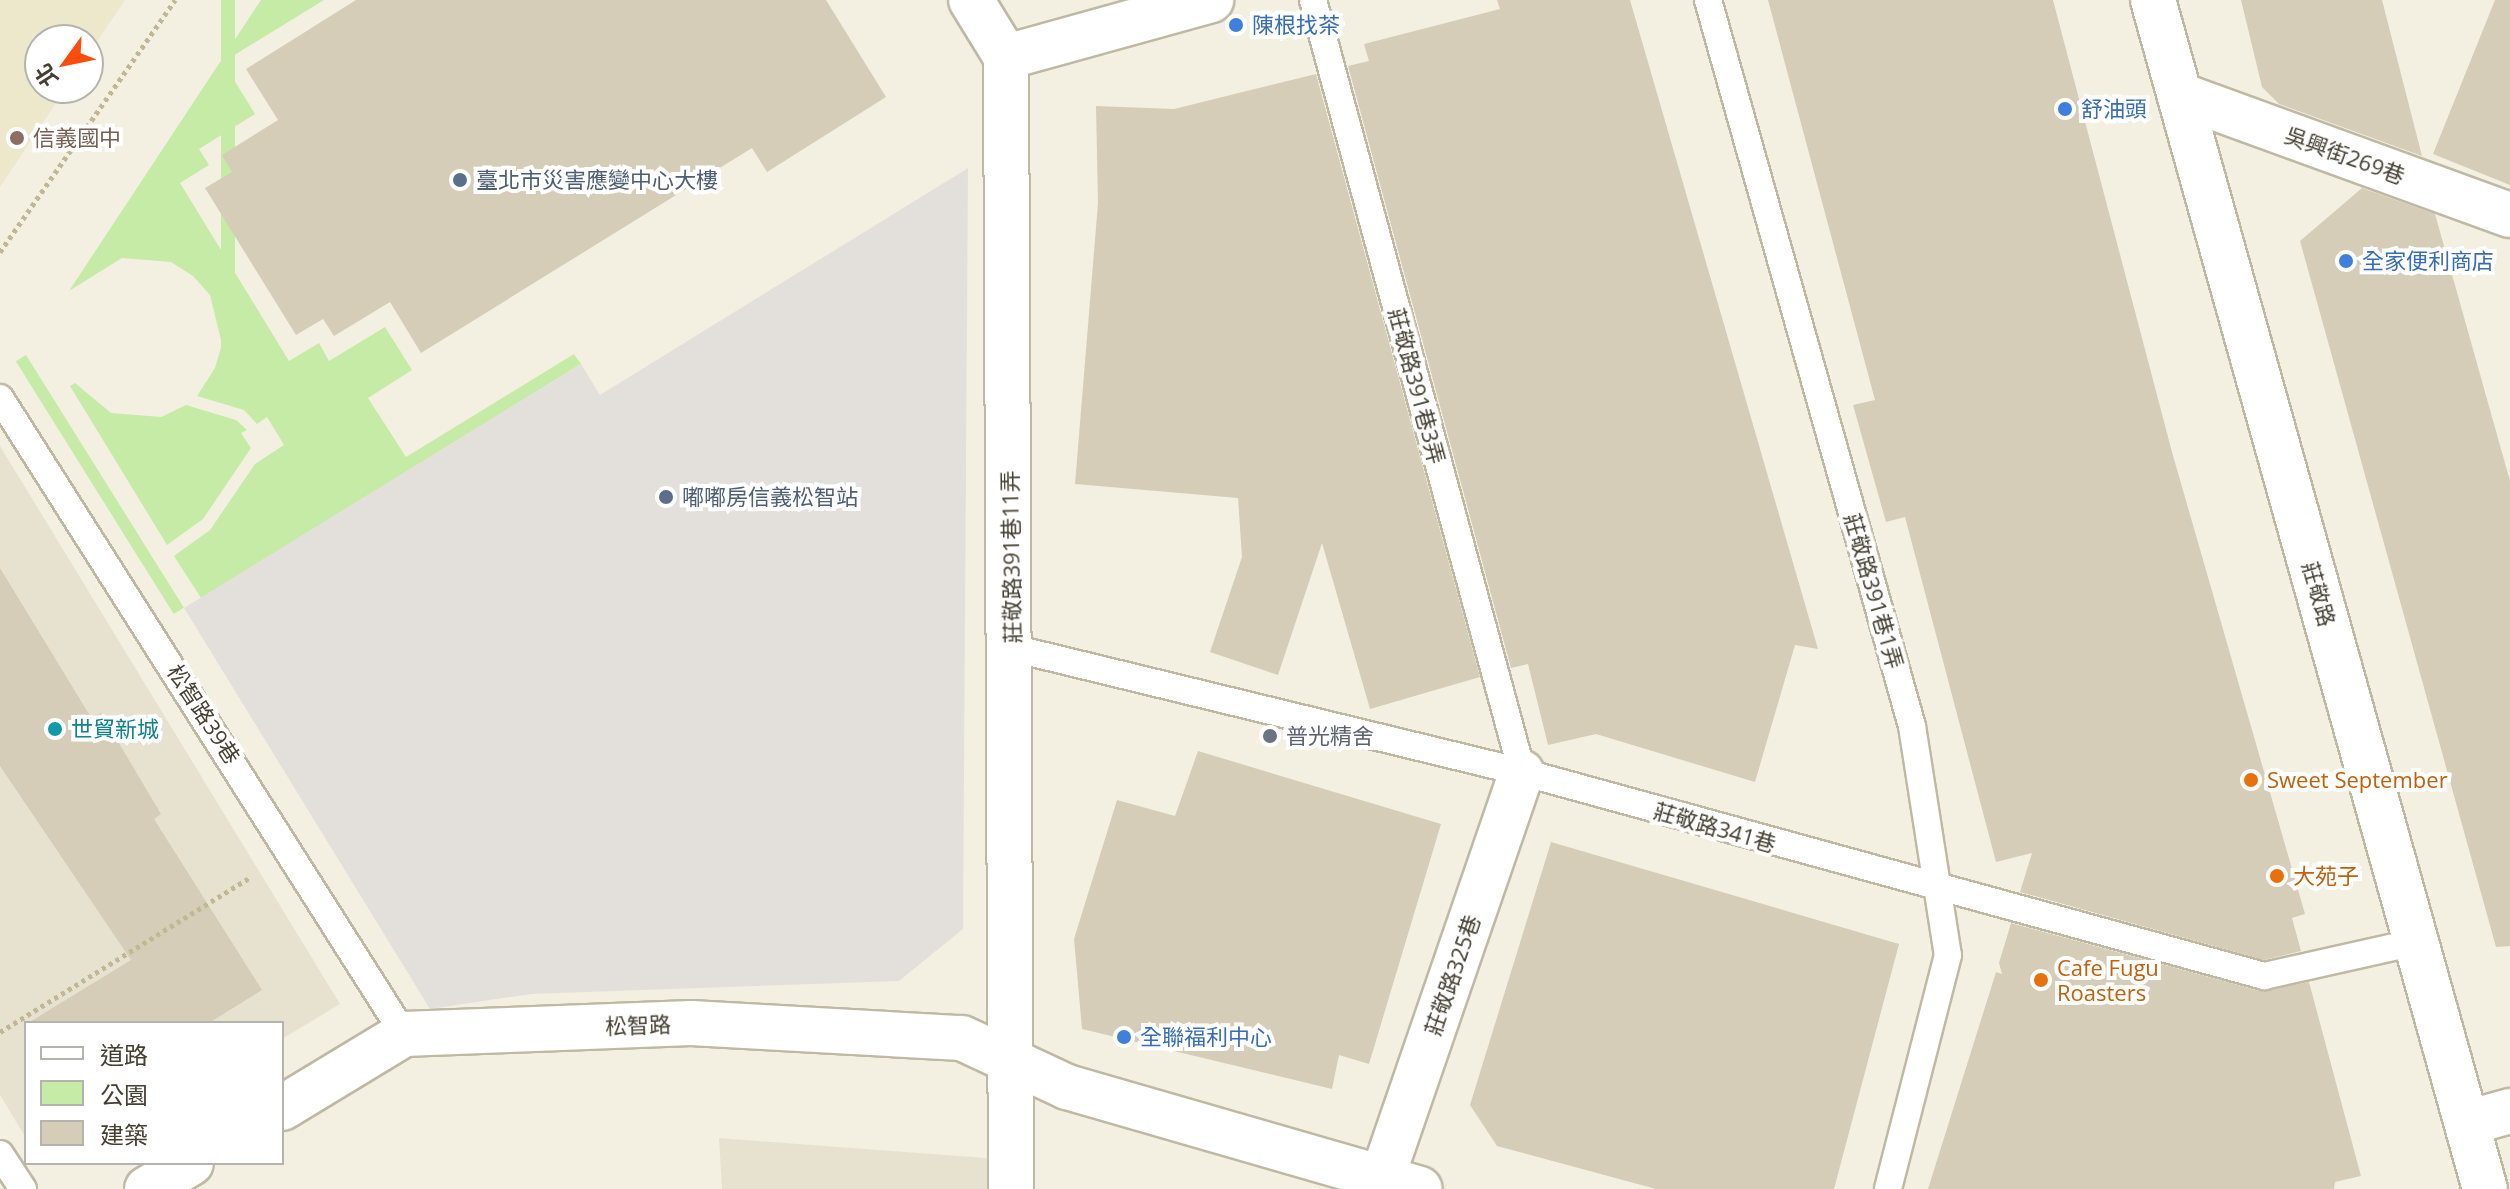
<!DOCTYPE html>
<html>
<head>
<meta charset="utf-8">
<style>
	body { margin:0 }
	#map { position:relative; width:2510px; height:1189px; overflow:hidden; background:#f3f0e2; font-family:"Open Sans","Noto Sans TC",sans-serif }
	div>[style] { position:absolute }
	.residential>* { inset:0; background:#e7e2d0 }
	.education>* { inset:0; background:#ede7cb }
	.green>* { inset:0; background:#c5eba7; transform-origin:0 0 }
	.parking>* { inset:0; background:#e3e0db }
	.building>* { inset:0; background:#d5cdb7 }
	.path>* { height:5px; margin-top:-2.5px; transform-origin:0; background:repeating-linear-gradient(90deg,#c2b794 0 4px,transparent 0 8px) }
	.roads { filter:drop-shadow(2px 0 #bfb9a4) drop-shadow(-2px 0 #bfb9a4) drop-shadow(0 2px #bfb9a4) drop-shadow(0 -2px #bfb9a4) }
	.service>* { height:26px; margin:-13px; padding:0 13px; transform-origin:13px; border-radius:13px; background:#fff }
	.minor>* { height:44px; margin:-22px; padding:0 22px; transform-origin:22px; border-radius:22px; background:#fff }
	.tertiary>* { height:44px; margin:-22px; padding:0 22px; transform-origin:22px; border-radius:22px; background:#fff }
	.dots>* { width:22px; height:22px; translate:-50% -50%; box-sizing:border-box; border:4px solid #fff; border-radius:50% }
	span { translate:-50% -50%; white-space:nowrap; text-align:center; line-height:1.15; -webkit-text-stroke:8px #fff; paint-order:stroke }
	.shop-label { font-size:22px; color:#366cbe }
	.left { translate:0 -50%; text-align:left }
	.education-label { font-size:22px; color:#785e54 }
	.street-label { font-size:22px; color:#454032 }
	.service-label { font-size:22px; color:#4e5e75 }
	.culture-label { font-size:22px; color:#0d838f }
	.worship-label { font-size:22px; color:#5b616d }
	.food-label { font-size:22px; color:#c56008 }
	.legend { position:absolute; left:24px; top:1021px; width:260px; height:144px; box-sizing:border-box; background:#fff; border:2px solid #b5b3ad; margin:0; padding:10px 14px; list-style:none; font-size:24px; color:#454032 }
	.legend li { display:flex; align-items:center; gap:16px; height:40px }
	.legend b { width:40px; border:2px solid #b5b3ad }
	.north { position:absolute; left:24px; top:24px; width:80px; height:80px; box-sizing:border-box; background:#fff; border:2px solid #b5b3ad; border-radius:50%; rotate:237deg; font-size:22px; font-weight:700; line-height:32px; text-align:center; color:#454032 }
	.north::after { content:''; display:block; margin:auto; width:28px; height:36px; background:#ff4c0d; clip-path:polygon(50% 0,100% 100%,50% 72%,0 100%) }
</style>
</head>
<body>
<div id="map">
	<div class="residential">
		<i style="clip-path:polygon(0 446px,340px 1004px,282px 1039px,282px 1023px,26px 1023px,26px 1138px,0 1095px)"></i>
		<i style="clip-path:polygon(719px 1138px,999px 1159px,998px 1189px,722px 1189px)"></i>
	</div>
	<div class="education">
		<i style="clip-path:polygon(0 0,125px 0,88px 55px,88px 40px,40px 40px,40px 88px,66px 88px,0 187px)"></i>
	</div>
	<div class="green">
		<i style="left:221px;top:0;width:14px;height:353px"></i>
		<i style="clip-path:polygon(261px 0,324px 0,223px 62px,255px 114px,199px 149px,209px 165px,180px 183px,289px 361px,319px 343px,329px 361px,385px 327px,412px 370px,368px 398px,406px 457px,574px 354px,581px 364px,201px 598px,174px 556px,210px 530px,255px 464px,284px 445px,267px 417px,257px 424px,244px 410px,197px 396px,215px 368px,222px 344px,210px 295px,193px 276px,171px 262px,122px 258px,69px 291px)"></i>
		<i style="left:26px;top:355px;width:298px;height:12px;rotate:58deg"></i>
		<i style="clip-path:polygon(75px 383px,111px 413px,161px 417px,186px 405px,236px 420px,247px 430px,241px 433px,251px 448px,203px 519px,167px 545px,70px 386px)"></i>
	</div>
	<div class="parking">
		<i style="clip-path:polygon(968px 168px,963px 929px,899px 981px,531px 994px,430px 1009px,184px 608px,581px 364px,600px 395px)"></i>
	</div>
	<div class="building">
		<i style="clip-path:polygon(356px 0,826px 0,886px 97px,767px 172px,752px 148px,421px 353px,390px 302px,334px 336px,323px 319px,296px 335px,205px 188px,232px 172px,222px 155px,278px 120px,246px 69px)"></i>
		<i style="clip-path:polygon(1497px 0,1630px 0,1818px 649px,1795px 645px,1755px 782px,1596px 734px,1548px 745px,1528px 664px,1511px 668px,1348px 66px,1369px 61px,1364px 44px,1500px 9px)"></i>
		<i style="clip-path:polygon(1768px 0,2053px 0,2172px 452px,2305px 914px,2292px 918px,2301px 951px,2264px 960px,2020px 892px,2032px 853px,1996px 862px,1905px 517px,1886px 522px,1853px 405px,1875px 400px)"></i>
		<i style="clip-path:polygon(2241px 0,2382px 0,2422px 156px,2279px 104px,2262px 87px)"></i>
		<i style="clip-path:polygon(2495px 0,2510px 0,2510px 185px,2433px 154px)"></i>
		<i style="clip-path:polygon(1316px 74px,1480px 677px,1370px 709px,1322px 543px,1278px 675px,1210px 652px,1242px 557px,1238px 498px,1075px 484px,1098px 203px,1096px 106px,1174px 109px)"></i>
		<i style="clip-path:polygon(2362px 188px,2435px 214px,2510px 481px,2510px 946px,2496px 947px,2300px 241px)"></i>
		<i style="clip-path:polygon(0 568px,92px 719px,101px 713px,161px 814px,154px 819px,262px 990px,209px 1023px,28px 1023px,131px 960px,0 766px)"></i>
		<i style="clip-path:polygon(1198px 751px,1441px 824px,1369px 1064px,1339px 1055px,1332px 1089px,1082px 1029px,1074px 939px,1117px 800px,1175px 816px)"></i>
		<i style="clip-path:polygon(1551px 842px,1899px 944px,1834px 1189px,1656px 1189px,1497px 1146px,1470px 1105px)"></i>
		<i style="clip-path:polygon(2011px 923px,2260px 991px,2309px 982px,2361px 1176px,2335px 1182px,2334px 1189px,1928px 1189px,1996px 972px,2002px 974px,1999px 963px)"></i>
	</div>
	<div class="path">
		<i style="left:0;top:252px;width:307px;rotate:-55.2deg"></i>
		<i style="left:0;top:1032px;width:295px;rotate:-31.7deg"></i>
	</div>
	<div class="roads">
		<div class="service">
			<i style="left:1313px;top:0;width:800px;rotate:74.85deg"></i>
			<i style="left:1708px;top:0;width:754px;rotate:74.31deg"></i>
			<i style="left:1912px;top:726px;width:232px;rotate:81.1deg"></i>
			<i style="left:1948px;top:955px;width:242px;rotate:104.4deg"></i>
			<i style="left:0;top:398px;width:753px;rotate:57.58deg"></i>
			<i style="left:1012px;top:648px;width:525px;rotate:13.67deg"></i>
			<i style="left:1522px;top:772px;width:770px;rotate:15.37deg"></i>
			<i style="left:2264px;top:976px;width:156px;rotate:-12.6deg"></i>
			<i style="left:0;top:1154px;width:42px;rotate:56.7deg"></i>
		</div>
		<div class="minor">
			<i style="left:971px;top:0;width:67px;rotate:58.4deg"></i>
			<i style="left:1006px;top:57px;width:1132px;rotate:89.75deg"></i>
			<i style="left:1006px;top:57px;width:213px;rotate:-15.5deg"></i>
			<i style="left:2180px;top:95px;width:351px;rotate:20deg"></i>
			<i style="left:2467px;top:1123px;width:45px;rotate:-15.6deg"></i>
			<i style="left:1382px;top:1178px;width:429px;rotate:-71deg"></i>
		</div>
		<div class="tertiary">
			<i style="left:2153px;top:0;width:1234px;rotate:74.4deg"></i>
			<i style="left:282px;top:1108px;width:143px;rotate:-31.2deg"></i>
			<i style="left:404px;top:1034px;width:287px;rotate:-2.2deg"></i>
			<i style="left:691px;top:1023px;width:271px;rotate:3.2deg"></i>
			<i style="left:962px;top:1038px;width:116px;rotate:25deg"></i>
			<i style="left:1067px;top:1087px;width:367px;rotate:16.1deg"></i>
			<i style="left:147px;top:1189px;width:51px;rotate:-30.6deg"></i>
		</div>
	</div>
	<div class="dots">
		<i style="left:1236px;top:25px;background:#3f7fe0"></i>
		<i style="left:2065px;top:109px;background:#3f7fe0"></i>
		<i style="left:17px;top:138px;background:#8d6e63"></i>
		<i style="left:460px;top:180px;background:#5c6f8a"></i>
		<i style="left:2346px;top:261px;background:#3f7fe0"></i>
		<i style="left:666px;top:497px;background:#5c6f8a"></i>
		<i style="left:55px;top:729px;background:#0f9aa8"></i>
		<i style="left:1270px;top:736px;background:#6b7280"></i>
		<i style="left:2251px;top:780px;background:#e8710a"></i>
		<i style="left:2277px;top:876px;background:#e8710a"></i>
		<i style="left:2041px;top:980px;background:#e8710a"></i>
		<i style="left:1124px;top:1037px;background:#3f7fe0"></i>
	</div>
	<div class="shop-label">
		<span class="left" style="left:1252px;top:25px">陳根找茶</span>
		<span class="left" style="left:2081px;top:109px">舒油頭</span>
		<span class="left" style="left:2362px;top:261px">全家便利商店</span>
		<span class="left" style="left:1140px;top:1037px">全聯福利中心</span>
	</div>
	<div class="education-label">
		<span class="left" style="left:33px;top:138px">信義國中</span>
	</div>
	<div class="street-label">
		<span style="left:2345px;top:155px;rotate:20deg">吳興街269巷</span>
		<span style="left:1417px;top:386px;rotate:75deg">莊敬路391巷3弄</span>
		<span style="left:1011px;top:557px;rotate:-91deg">莊敬路391巷11弄</span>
		<span style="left:1874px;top:591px;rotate:74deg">莊敬路391巷1弄</span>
		<span style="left:2319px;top:594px;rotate:74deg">莊敬路</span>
		<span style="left:204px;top:714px;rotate:57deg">松智路39巷</span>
		<span style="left:1715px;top:827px;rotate:16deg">莊敬路341巷</span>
		<span style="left:1452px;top:975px;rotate:-71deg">莊敬路325巷</span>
		<span style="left:638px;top:1025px;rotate:-2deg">松智路</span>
	</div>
	<div class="service-label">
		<span class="left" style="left:476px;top:180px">臺北市災害應變中心大樓</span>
		<span class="left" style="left:682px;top:497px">嘟嘟房信義松智站</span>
	</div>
	<div class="culture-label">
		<span class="left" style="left:71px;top:729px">世貿新城</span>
	</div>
	<div class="worship-label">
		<span class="left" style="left:1286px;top:736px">普光精舍</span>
	</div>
	<div class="food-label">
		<span class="left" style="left:2267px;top:780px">Sweet September</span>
		<span class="left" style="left:2293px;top:876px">大苑子</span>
		<span class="left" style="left:2057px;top:980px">Cafe Fugu<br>Roasters</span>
	</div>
	<ul class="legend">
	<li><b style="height:10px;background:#fff"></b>道路</li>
	<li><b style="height:22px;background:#c5eba7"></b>公園</li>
	<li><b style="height:22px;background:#d5cdb7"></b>建築</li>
	</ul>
	<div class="north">北</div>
</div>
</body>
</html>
